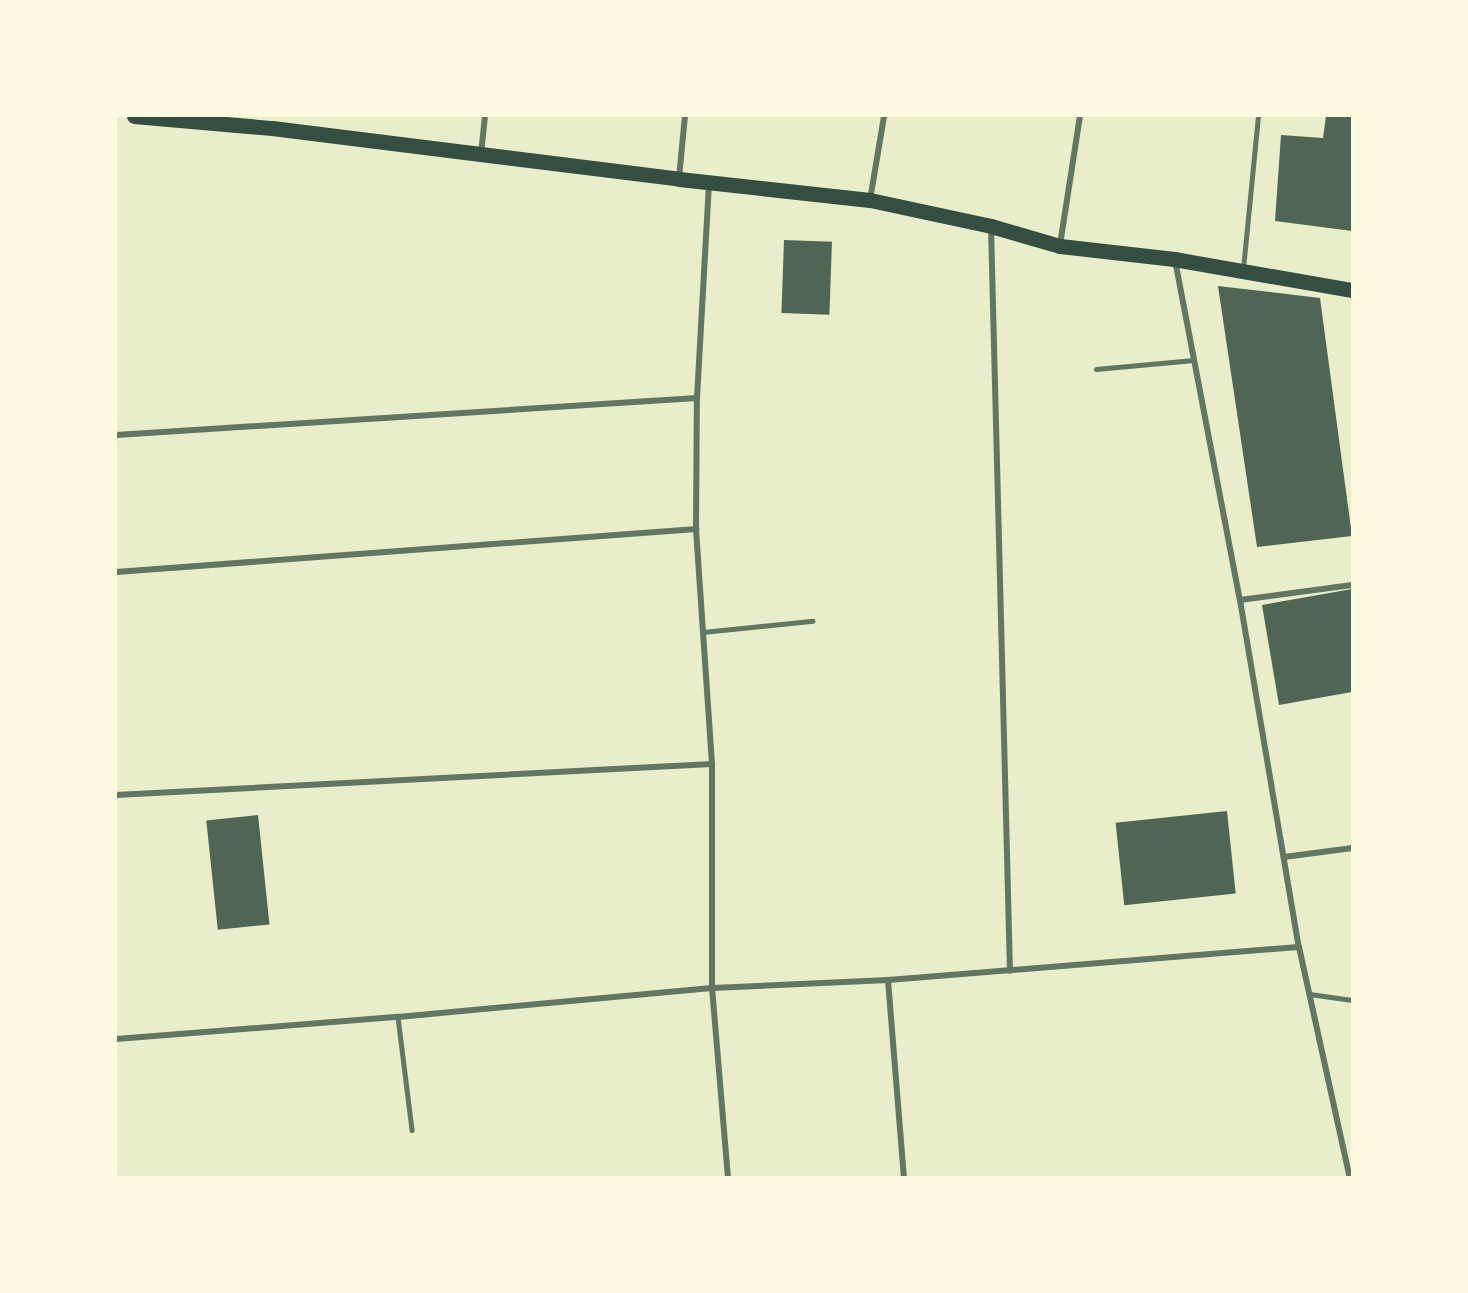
<!DOCTYPE html>
<html>
<head>
<meta charset="utf-8">
<style>
	body { margin:0 }
	#map { position:relative; width:1468px; height:1293px; overflow:hidden; background:#e9edc9; font-family:"PT Sans Narrow",sans-serif }
	div>[style] { position:absolute }
	.building>* { inset:0; background:#4f6655; transform-origin:0 0 }
	.service>* { height:4.5px; margin:-2.25px; padding:0 2.25px; transform-origin:2.25px; border-radius:2.25px; background:#617663 }
	.minor>* { height:6px; margin:-3px; padding:0 3px; transform-origin:3px; border-radius:3px; background:#617663 }
	.primary>* { height:15px; margin:-7.5px; padding:0 7.5px; transform-origin:7.5px; border-radius:7.5px; background:#344e41 }
	span { translate:-50% -50%; white-space:nowrap; text-align:center; line-height:1.15; -webkit-text-stroke:4.5px #fefae0; paint-order:stroke }
	.frame { position:absolute; inset:0; border:117px solid #fefae0; pointer-events:none }
</style>
</head>
<body>
<div id="map">
	<div class="building">
		<i style="clip-path:polygon(1326px 116px,1352px 116px,1352px 231px,1275px 221px,1281px 135px,1323px 138px)"></i>
		<i style="left:784px;top:240px;width:48px;height:73px;rotate:2deg"></i>
		<i style="clip-path:polygon(1218px 286px,1320px 298px,1352px 536px,1257px 547px)"></i>
		<i style="clip-path:polygon(1352px 589px,1352px 692px,1279px 705px,1262px 605px)"></i>
		<i style="left:1227px;top:811px;width:83px;height:112px;rotate:84deg"></i>
		<i style="left:258px;top:815px;width:110px;height:52px;rotate:84deg"></i>
	</div>
	<div class="service">
		<i style="left:1243px;top:269px;width:154px;rotate:-84.4deg"></i>
		<i style="left:1096px;top:369px;width:98px;rotate:-5.2deg"></i>
		<i style="left:703px;top:632px;width:110px;rotate:-5.8deg"></i>
		<i style="left:1310px;top:994px;width:42px;rotate:8.1deg"></i>
		<i style="left:398px;top:1017px;width:114px;rotate:82.9deg"></i>
	</div>
	<div class="minor">
		<i style="left:481px;top:154px;width:38px;rotate:-84deg"></i>
		<i style="left:679px;top:178px;width:62px;rotate:-84.5deg"></i>
		<i style="left:870px;top:200px;width:85px;rotate:-80.5deg"></i>
		<i style="left:991px;top:227px;width:744px;rotate:88.54deg"></i>
		<i style="left:1060px;top:245px;width:131px;rotate:-81.2deg"></i>
		<i style="left:1175px;top:260px;width:346px;rotate:79.2deg"></i>
		<i style="left:1240px;top:600px;width:352px;rotate:80.4deg"></i>
		<i style="left:1299px;top:947px;width:237px;rotate:77.6deg"></i>
		<i style="left:116px;top:435px;width:582px;rotate:-3.64deg"></i>
		<i style="left:116px;top:572px;width:582px;rotate:-4.24deg"></i>
		<i style="left:1240px;top:600px;width:113px;rotate:-7.6deg"></i>
		<i style="left:116px;top:795px;width:597px;rotate:-2.98deg"></i>
		<i style="left:1284px;top:857px;width:69px;rotate:-7.5deg"></i>
		<i style="left:888px;top:980px;width:199px;rotate:85.4deg"></i>
		<i style="left:116px;top:1039px;width:283px;rotate:-4.5deg"></i>
		<i style="left:398px;top:1017px;width:315px;rotate:-5.3deg"></i>
		<i style="left:712px;top:988px;width:224px;rotate:-90deg"></i>
		<i style="left:712px;top:764px;width:236px;rotate:-93.9deg"></i>
		<i style="left:696px;top:529px;width:131px;rotate:-89.6deg"></i>
		<i style="left:697px;top:398px;width:214px;rotate:-86.8deg"></i>
		<i style="left:728px;top:1178px;width:191px;rotate:-94.8deg"></i>
		<i style="left:712px;top:988px;width:176px;rotate:-2.6deg"></i>
		<i style="left:888px;top:980px;width:412px;rotate:-4.6deg"></i>
	</div>
	<div class="primary">
		<i style="left:134px;top:116px;width:139px;rotate:5deg"></i>
		<i style="left:272px;top:128px;width:410px;rotate:7.1deg"></i>
		<i style="left:679px;top:179px;width:192px;rotate:6.3deg"></i>
		<i style="left:870px;top:200px;width:124px;rotate:12.1deg"></i>
		<i style="left:991px;top:226px;width:72px;rotate:16.2deg"></i>
		<i style="left:1060px;top:246px;width:115px;rotate:6.5deg"></i>
		<i style="left:1174px;top:259px;width:181px;rotate:9.9deg"></i>
	</div>
	<div class="frame"></div>
</div>
</body>
</html>
